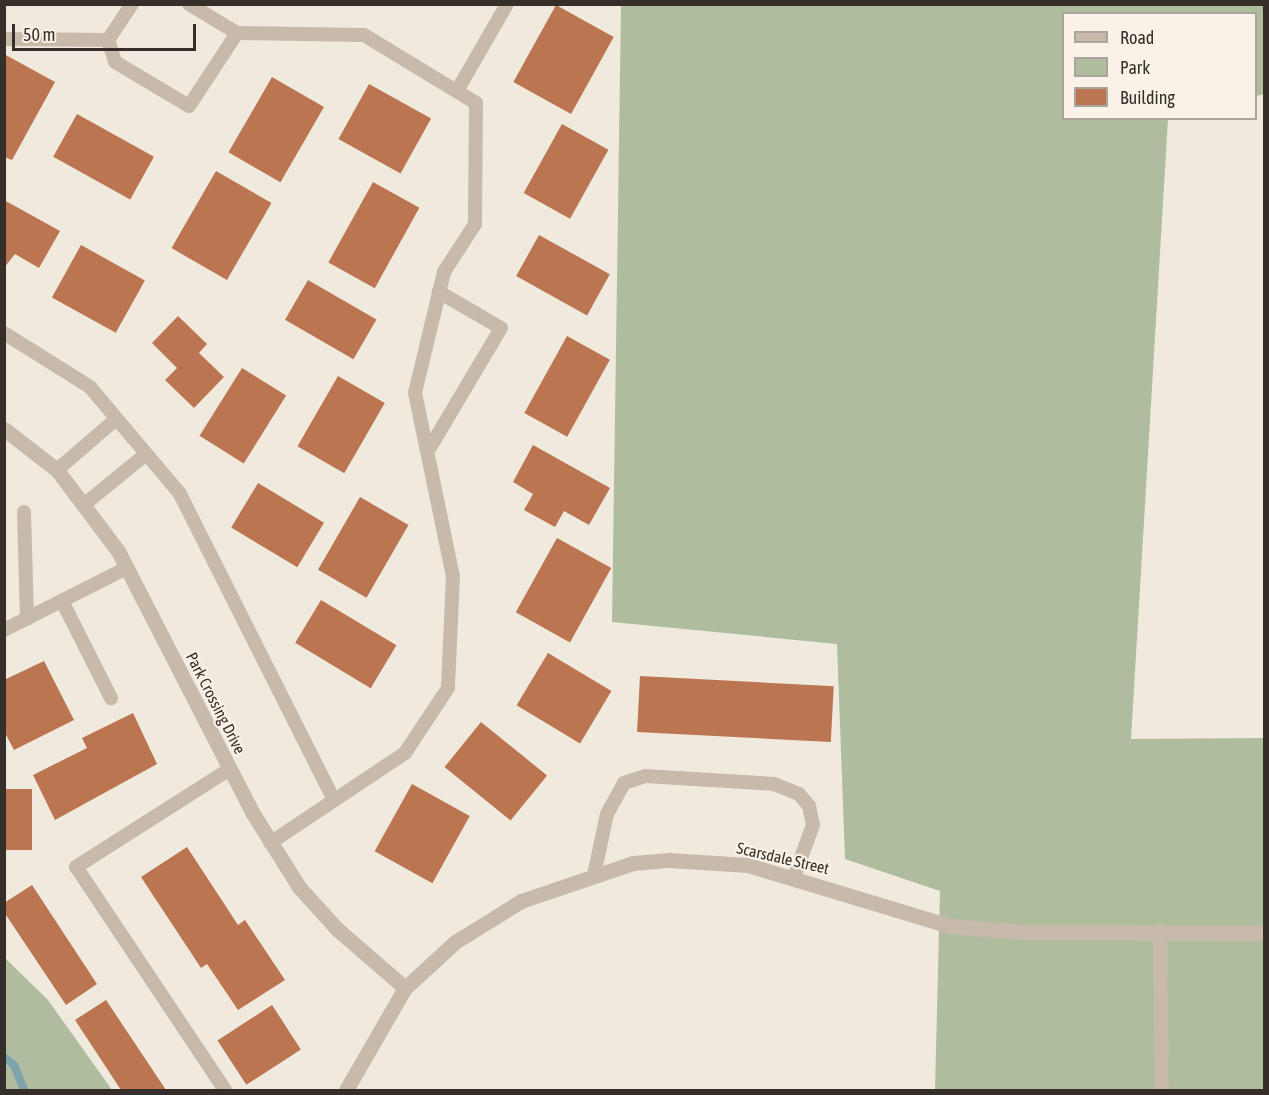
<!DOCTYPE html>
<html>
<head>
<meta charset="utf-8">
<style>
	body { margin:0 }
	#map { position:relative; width:1269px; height:1095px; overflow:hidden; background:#f0e9dd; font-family:"Asap Condensed",sans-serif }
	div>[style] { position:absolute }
	.green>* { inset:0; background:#afbd9e }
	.stream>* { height:8px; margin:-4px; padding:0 4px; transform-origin:4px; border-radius:4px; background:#7ea3aa }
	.building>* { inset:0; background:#bb7550; transform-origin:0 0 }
	.lane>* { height:14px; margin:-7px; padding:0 7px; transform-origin:7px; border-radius:7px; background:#c7baaa }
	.street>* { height:15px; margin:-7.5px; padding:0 7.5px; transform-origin:7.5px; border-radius:7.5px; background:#c7baaa }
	span { translate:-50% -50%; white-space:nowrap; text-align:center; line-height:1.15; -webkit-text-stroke:4.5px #f8f2e8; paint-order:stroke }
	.street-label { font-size:16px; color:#352e29 }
	.frame { position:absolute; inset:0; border:6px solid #352e29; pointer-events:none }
	.legend { position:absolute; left:1062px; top:12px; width:195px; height:108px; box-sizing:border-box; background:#f8f2e8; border:2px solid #aaa49c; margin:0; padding:8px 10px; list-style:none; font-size:18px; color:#352e29 }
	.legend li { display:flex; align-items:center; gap:12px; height:30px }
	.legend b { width:30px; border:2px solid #aaa49c }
	.scale { position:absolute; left:12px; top:24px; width:184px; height:27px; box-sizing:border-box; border:3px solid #352e29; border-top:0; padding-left:8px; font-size:18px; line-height:21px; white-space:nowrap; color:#352e29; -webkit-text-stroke:4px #f8f2e8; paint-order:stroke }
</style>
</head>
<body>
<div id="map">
	<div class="green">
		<i style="clip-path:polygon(621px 5px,1264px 5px,1264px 94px,1256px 96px,1256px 14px,1064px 14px,1064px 118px,1168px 119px,1131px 739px,1264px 738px,1264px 1090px,935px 1090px,940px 891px,845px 859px,837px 644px,612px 622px)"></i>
		<i style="clip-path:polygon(4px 957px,48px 1000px,112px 1090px,5px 1090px)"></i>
	</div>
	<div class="stream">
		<i style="left:4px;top:1057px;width:13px;rotate:39deg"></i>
		<i style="left:14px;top:1065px;width:27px;rotate:68deg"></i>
	</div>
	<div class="building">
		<i style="left:556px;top:5px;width:66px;height:88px;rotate:29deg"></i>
		<i style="clip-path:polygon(4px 54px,55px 82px,12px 160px,4px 157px)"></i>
		<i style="left:272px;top:77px;width:60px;height:87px;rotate:30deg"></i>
		<i style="left:369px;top:84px;width:71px;height:63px;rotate:29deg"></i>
		<i style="left:77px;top:114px;width:88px;height:49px;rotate:29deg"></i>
		<i style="left:562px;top:124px;width:53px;height:79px;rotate:29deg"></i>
		<i style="left:216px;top:171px;width:64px;height:89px;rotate:30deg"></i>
		<i style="left:373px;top:182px;width:53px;height:92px;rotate:29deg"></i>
		<i style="clip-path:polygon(4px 200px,60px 231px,39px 268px,15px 254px,4px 268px)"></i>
		<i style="left:539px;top:235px;width:81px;height:47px;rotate:29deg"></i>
		<i style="left:81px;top:245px;width:73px;height:60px;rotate:29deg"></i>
		<i style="left:308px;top:280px;width:79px;height:46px;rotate:30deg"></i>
		<i style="clip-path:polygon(178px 316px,207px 344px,199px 353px,224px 377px,194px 408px,165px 380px,177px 368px,152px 343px)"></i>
		<i style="left:567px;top:336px;width:49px;height:88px;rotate:29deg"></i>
		<i style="left:242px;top:368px;width:52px;height:80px;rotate:32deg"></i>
		<i style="left:338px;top:376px;width:54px;height:81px;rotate:30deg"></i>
		<i style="clip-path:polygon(533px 445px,610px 488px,589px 525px,564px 511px,555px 527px,524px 510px,533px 494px,513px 482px)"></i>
		<i style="left:258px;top:483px;width:77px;height:52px;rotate:31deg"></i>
		<i style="left:360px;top:497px;width:56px;height:84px;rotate:30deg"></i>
		<i style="left:557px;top:538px;width:62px;height:85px;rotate:29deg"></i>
		<i style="left:321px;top:600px;width:88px;height:50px;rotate:31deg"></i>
		<i style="left:548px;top:653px;width:74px;height:61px;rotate:31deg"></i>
		<i style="clip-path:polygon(44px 661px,74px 720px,14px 750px,4px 731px,4px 680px)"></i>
		<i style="left:640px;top:676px;width:194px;height:56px;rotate:3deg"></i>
		<i style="clip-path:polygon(133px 713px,157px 764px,55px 820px,33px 775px,87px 748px,82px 738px)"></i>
		<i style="left:481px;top:722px;width:85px;height:58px;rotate:39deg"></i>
		<i style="left:412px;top:784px;width:66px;height:77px;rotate:29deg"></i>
		<i style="left:4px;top:789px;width:28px;height:61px"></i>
		<i style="clip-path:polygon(187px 847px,238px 925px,245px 920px,285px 980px,238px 1010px,207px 964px,201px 968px,141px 877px)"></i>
		<i style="clip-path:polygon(32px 885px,97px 984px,66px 1005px,4px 912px,4px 903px)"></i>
		<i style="clip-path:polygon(106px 1000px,166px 1090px,121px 1090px,75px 1020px)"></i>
		<i style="left:272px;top:1005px;width:53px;height:65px;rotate:57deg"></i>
	</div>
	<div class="lane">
		<i style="left:189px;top:4px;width:56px;rotate:31.1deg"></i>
		<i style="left:237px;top:33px;width:127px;rotate:0.9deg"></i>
		<i style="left:364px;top:35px;width:131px;rotate:31.3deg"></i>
		<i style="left:476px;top:103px;width:121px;rotate:90.5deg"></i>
		<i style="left:475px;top:224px;width:57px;rotate:122.9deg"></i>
		<i style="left:444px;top:272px;width:124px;rotate:103.5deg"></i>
		<i style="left:415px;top:393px;width:187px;rotate:78.3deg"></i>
		<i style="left:453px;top:576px;width:112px;rotate:92.6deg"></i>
		<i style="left:448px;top:688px;width:78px;rotate:123.5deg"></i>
		<i style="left:405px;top:753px;width:162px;rotate:146.3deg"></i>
		<i style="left:4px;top:39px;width:104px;rotate:0.6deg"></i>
		<i style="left:108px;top:40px;width:23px;rotate:72deg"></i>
		<i style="left:115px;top:62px;width:86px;rotate:30.7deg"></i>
		<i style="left:189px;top:106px;width:87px;rotate:-56.7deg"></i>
		<i style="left:108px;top:40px;width:43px;rotate:-56.3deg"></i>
		<i style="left:457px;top:91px;width:100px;rotate:-60.1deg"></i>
		<i style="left:4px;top:333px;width:102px;rotate:32.1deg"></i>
		<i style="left:90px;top:387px;width:140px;rotate:49.9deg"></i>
		<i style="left:180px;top:494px;width:343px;rotate:63.3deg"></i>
		<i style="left:428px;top:451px;width:143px;rotate:-59.3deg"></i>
		<i style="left:501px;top:328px;width:72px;rotate:-149.9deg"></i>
		<i style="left:57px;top:470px;width:78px;rotate:-40.8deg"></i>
		<i style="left:86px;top:503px;width:77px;rotate:-39.2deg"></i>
		<i style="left:24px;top:512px;width:107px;rotate:88.4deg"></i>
		<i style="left:62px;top:601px;width:109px;rotate:63.2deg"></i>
		<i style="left:4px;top:630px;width:138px;rotate:-26.8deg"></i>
		<i style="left:594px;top:875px;width:62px;rotate:-78deg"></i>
		<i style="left:607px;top:814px;width:35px;rotate:-61deg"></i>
		<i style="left:624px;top:783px;width:22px;rotate:-18deg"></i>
		<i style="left:645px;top:776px;width:129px;rotate:3.5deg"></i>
		<i style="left:774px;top:784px;width:27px;rotate:22deg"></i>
		<i style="left:799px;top:794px;width:16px;rotate:50deg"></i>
		<i style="left:809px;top:806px;width:19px;rotate:78deg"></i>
		<i style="left:813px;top:825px;width:55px;rotate:110.1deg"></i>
		<i style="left:1160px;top:931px;width:159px;rotate:89.3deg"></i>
		<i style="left:225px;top:1090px;width:268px;rotate:-123.7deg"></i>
		<i style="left:76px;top:867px;width:183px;rotate:-32.5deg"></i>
	</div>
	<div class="street">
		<i style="left:4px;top:429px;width:67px;rotate:37.7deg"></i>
		<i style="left:57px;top:470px;width:101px;rotate:53deg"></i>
		<i style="left:118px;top:551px;width:293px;rotate:62.8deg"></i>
		<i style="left:252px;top:812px;width:89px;rotate:57.9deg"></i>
		<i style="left:299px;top:887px;width:57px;rotate:47.9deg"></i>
		<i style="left:337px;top:929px;width:90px;rotate:40.9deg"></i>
		<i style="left:346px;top:1090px;width:118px;rotate:-60deg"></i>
		<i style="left:405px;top:988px;width:68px;rotate:-42.6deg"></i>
		<i style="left:455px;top:942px;width:78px;rotate:-31.8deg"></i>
		<i style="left:521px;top:901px;width:118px;rotate:-18.7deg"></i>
		<i style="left:633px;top:863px;width:36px;rotate:-5deg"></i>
		<i style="left:669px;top:860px;width:79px;rotate:3.6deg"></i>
		<i style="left:748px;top:865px;width:211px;rotate:16.8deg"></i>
		<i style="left:950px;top:926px;width:74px;rotate:4.6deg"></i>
		<i style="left:1024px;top:932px;width:240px;rotate:0.2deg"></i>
	</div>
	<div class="street-label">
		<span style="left:216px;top:703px;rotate:63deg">Park Crossing Drive</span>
		<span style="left:783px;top:858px;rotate:13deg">Scarsdale Street</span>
	</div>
	<div class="frame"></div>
	<ul class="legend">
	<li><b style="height:8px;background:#c7baaa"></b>Road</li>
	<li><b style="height:16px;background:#afbd9e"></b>Park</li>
	<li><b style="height:16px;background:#bb7550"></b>Building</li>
	</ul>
	<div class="scale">50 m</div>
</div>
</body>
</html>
